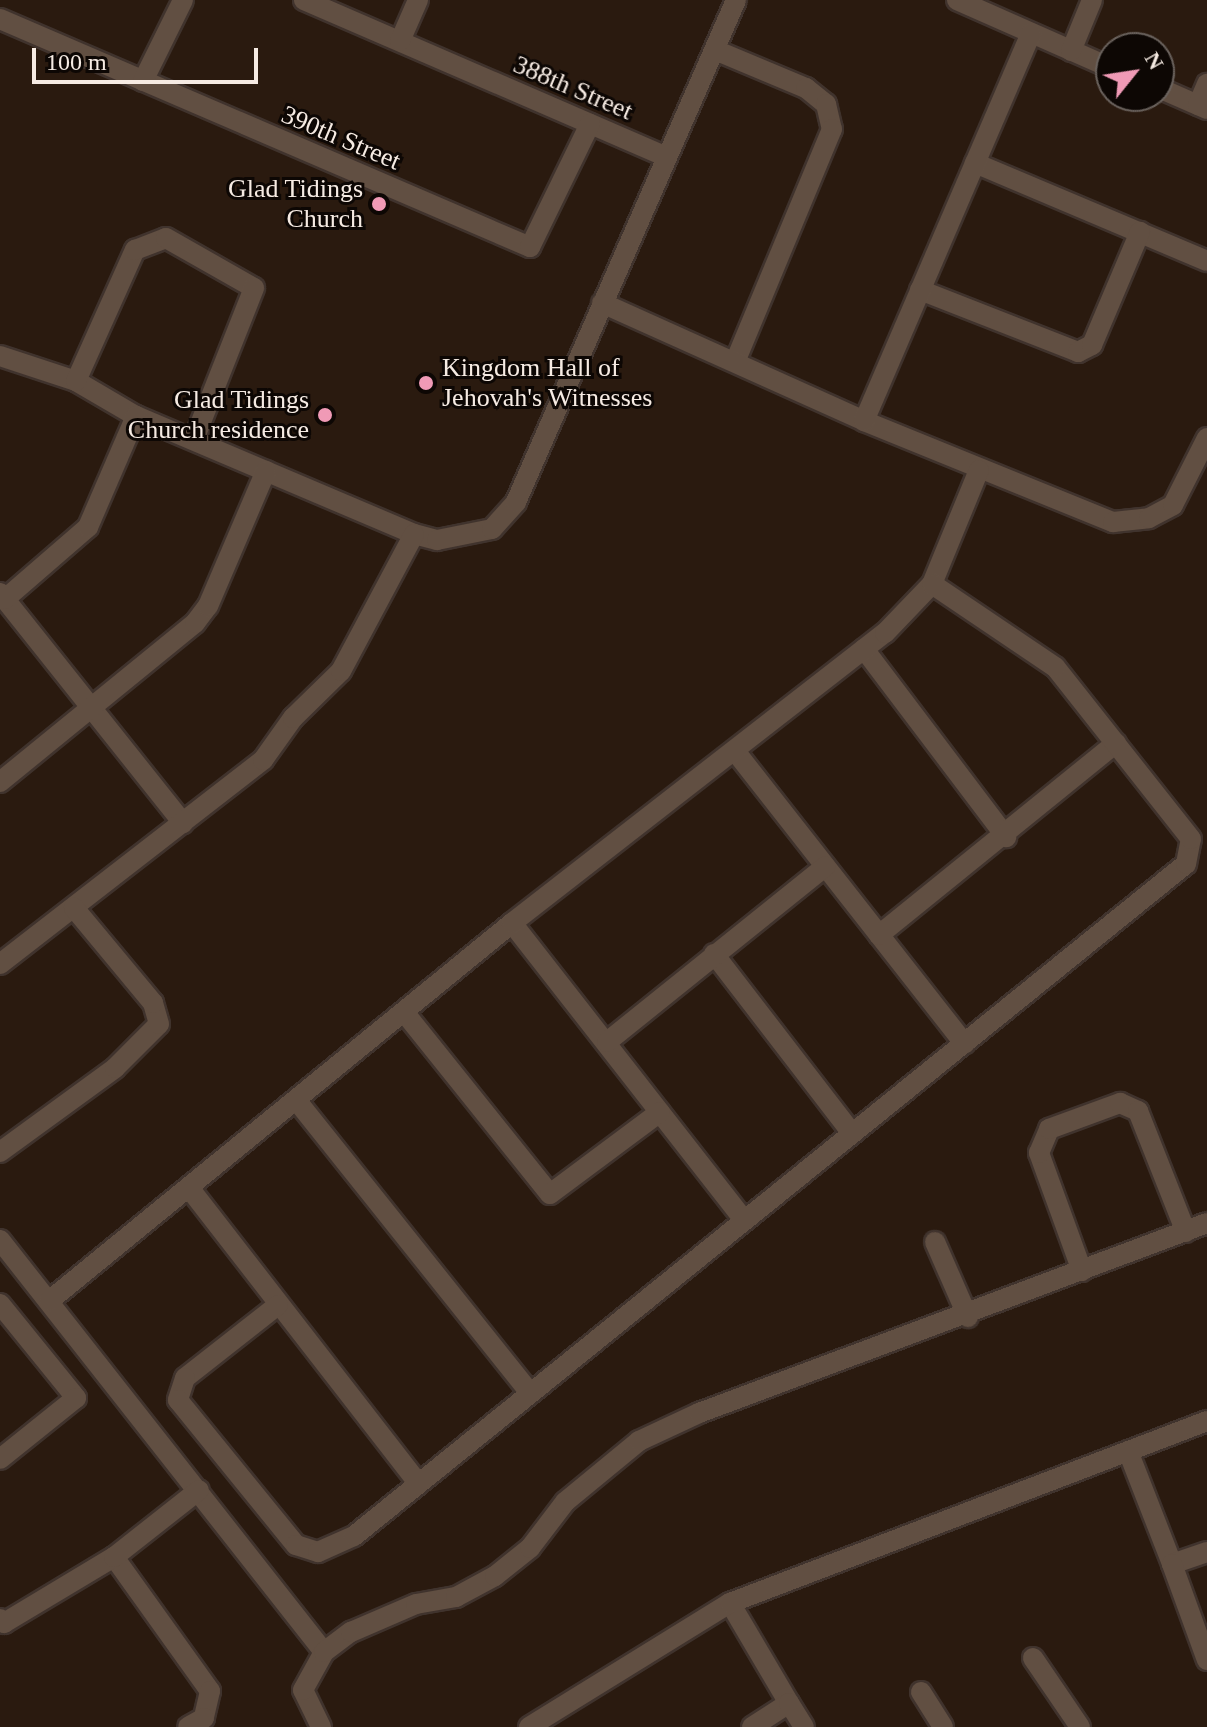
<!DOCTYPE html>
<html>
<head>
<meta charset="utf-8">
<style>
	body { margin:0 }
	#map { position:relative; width:1207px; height:1727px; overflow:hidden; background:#2a1a0f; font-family:"Times New Roman",serif }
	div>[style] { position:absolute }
	.roads { filter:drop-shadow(2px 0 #40332d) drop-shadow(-2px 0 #40332d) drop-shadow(0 2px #40332d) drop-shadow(0 -2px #40332d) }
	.minor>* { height:20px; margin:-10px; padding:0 10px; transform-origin:10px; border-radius:10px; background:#614f42 }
	.dots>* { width:22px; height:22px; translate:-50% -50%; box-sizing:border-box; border:4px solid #0d0704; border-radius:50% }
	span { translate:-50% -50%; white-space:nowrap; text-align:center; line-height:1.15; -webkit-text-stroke:6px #0d0704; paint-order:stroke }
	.street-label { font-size:26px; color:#f6ebe3 }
	.poi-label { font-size:26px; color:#f6ebe3 }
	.right { translate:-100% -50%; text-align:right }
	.left { translate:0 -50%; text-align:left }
	.north { position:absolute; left:1095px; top:32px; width:80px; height:80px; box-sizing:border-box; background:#0d0704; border:2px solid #6a625d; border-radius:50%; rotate:60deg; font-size:22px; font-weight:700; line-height:32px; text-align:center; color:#f6ebe3 }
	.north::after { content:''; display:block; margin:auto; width:28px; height:36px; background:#f09ab6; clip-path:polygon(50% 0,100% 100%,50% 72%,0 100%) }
	.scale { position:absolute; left:32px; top:48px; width:226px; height:36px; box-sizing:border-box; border:4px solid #f6ebe3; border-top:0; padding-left:10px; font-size:24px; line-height:28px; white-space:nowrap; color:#f6ebe3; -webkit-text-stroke:6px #0d0704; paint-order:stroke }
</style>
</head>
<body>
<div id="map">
	<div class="roads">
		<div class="minor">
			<i style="left:304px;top:0;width:393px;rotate:23.4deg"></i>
			<i style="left:957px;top:0;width:168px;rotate:23.8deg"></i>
			<i style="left:0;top:19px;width:577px;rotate:23.28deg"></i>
			<i style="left:530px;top:247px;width:137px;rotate:-64deg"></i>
			<i style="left:400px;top:41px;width:45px;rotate:-66.3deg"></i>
			<i style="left:715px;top:50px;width:99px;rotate:22.7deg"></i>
			<i style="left:806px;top:88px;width:26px;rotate:39deg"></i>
			<i style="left:826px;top:104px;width:26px;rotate:77deg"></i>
			<i style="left:832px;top:129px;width:252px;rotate:112.6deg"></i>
			<i style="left:1071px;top:51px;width:55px;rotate:-67.6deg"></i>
			<i style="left:143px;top:81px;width:90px;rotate:-63.7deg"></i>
			<i style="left:1159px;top:88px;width:52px;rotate:23.6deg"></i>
			<i style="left:1198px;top:105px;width:23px;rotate:-67deg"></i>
			<i style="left:975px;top:163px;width:252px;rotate:22.9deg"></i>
			<i style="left:920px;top:290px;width:170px;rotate:21.4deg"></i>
			<i style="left:1078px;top:352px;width:16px;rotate:-27deg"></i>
			<i style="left:1092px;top:345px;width:123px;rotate:-67deg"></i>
			<i style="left:602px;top:303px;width:287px;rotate:24.2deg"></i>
			<i style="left:864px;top:421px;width:269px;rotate:22.1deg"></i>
			<i style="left:1113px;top:522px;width:36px;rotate:-6deg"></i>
			<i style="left:1149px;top:518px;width:27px;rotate:-28deg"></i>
			<i style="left:1173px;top:505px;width:75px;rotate:-63.1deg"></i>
			<i style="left:0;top:356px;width:80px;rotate:18.2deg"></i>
			<i style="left:76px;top:381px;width:69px;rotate:30.3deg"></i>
			<i style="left:136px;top:416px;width:302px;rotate:23deg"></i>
			<i style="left:414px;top:534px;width:24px;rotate:15deg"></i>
			<i style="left:437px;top:540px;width:56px;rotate:-11.3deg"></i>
			<i style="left:492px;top:529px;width:36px;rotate:-48deg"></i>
			<i style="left:516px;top:502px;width:548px;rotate:-66.33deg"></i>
			<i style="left:76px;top:381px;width:144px;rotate:-65.8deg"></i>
			<i style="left:135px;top:250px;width:33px;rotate:-21deg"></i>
			<i style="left:166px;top:238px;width:101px;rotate:29.6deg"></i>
			<i style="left:254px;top:288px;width:160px;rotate:111.6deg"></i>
			<i style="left:864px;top:421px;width:422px;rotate:-66.7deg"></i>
			<i style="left:0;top:593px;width:294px;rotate:51.5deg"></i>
			<i style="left:5px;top:599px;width:110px;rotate:-40.9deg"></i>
			<i style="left:88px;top:527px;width:121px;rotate:-66.6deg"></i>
			<i style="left:864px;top:649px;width:236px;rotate:52.9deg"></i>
			<i style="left:735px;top:751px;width:372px;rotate:51.9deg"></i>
			<i style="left:0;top:782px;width:252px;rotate:-39.2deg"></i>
			<i style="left:195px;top:623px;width:21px;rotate:-53deg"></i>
			<i style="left:208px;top:606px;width:147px;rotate:-66.8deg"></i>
			<i style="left:512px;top:923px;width:377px;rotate:52deg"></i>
			<i style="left:879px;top:935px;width:305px;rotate:-39deg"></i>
			<i style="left:714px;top:954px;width:226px;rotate:52.4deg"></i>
			<i style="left:0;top:964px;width:333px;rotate:-37.8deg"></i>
			<i style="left:263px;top:760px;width:52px;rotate:-54.5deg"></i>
			<i style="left:293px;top:718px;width:67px;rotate:-44.4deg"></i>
			<i style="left:341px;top:671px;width:155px;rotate:-61.9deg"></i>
			<i style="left:404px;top:1012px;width:233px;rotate:51.3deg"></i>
			<i style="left:550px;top:1194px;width:137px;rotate:-36.7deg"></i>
			<i style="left:607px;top:1042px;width:280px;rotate:-38.8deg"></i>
			<i style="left:297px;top:1101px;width:374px;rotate:51.4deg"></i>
			<i style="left:0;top:1152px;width:142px;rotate:-36.1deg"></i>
			<i style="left:115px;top:1068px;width:62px;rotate:-45deg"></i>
			<i style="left:159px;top:1024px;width:22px;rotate:-106deg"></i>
			<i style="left:153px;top:1003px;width:124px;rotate:-129.7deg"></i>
			<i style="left:190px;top:1189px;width:372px;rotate:52.2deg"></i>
			<i style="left:0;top:1240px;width:524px;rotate:51.82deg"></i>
			<i style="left:935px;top:1242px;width:82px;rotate:66.3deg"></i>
			<i style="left:1082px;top:1271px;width:126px;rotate:-110deg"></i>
			<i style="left:1039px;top:1153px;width:26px;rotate:-67deg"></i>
			<i style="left:1049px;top:1129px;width:76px;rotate:-20.1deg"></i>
			<i style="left:1120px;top:1103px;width:20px;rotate:24deg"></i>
			<i style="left:1138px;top:1111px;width:130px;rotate:68.4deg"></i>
			<i style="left:49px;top:1301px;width:598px;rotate:-39.23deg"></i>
			<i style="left:512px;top:923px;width:472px;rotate:-37.9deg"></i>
			<i style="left:885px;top:633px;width:68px;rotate:-46.2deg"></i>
			<i style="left:932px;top:584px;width:123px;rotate:-67.6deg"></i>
			<i style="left:0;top:1304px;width:121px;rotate:51deg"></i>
			<i style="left:76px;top:1398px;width:97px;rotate:141.2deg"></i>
			<i style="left:278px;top:1305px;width:118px;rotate:141.9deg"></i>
			<i style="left:185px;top:1378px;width:23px;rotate:108deg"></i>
			<i style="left:178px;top:1400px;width:187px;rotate:50.9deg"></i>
			<i style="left:296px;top:1545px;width:23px;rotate:18deg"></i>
			<i style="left:318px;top:1552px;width:39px;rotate:-24deg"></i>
			<i style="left:354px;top:1536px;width:1069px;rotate:-38.93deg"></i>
			<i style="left:1186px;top:864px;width:25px;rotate:-79deg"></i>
			<i style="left:1191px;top:839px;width:219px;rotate:-128.3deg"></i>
			<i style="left:1055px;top:667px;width:148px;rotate:-146deg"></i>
			<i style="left:1128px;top:1451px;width:121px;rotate:68.7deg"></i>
			<i style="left:1172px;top:1564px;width:37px;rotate:-19deg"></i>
			<i style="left:114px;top:1557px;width:165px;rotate:54.4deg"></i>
			<i style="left:210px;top:1691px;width:28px;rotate:103deg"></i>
			<i style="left:204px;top:1718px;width:18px;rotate:151deg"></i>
			<i style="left:1172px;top:1564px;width:102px;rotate:70deg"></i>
			<i style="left:730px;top:1603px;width:116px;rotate:59.5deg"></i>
			<i style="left:0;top:1619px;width:6px;rotate:45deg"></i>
			<i style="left:4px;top:1623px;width:128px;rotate:-31deg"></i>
			<i style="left:114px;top:1557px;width:108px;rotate:-38.2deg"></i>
			<i style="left:1033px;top:1658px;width:83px;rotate:55.7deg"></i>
			<i style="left:921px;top:1692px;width:41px;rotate:57.8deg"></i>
			<i style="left:321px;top:1727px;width:41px;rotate:-115.9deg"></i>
			<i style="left:303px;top:1690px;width:43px;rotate:-61.1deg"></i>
			<i style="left:324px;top:1652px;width:34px;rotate:-37deg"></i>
			<i style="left:351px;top:1632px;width:71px;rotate:-23.3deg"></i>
			<i style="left:416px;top:1604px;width:41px;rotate:-9.9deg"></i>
			<i style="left:456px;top:1597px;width:44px;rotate:-28.3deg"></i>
			<i style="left:495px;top:1576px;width:45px;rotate:-38.7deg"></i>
			<i style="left:530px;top:1548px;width:58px;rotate:-52.7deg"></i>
			<i style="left:565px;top:1502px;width:96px;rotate:-39.5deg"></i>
			<i style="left:639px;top:1441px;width:66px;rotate:-25deg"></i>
			<i style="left:699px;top:1413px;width:542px;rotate:-20.51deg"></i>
			<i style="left:529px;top:1727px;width:236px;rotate:-31.7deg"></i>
			<i style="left:730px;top:1603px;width:511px;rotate:-20.88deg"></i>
			<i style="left:752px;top:1727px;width:44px;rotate:-33deg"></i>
			<i style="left:789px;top:1703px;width:28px;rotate:58deg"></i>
		</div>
	</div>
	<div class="dots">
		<i style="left:379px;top:204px;background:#f09ab6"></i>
		<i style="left:426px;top:383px;background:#f09ab6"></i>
		<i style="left:325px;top:415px;background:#f09ab6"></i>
	</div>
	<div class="street-label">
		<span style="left:573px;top:88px;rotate:23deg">388th Street</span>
		<span style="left:341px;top:138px;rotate:23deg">390th Street</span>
	</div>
	<div class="poi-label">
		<span class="right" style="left:363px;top:204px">Glad Tidings<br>Church</span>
		<span class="left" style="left:442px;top:383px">Kingdom Hall of<br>Jehovah's Witnesses</span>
		<span class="right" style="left:309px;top:415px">Glad Tidings<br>Church residence</span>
	</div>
	<div class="north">N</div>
	<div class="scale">100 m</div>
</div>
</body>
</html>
